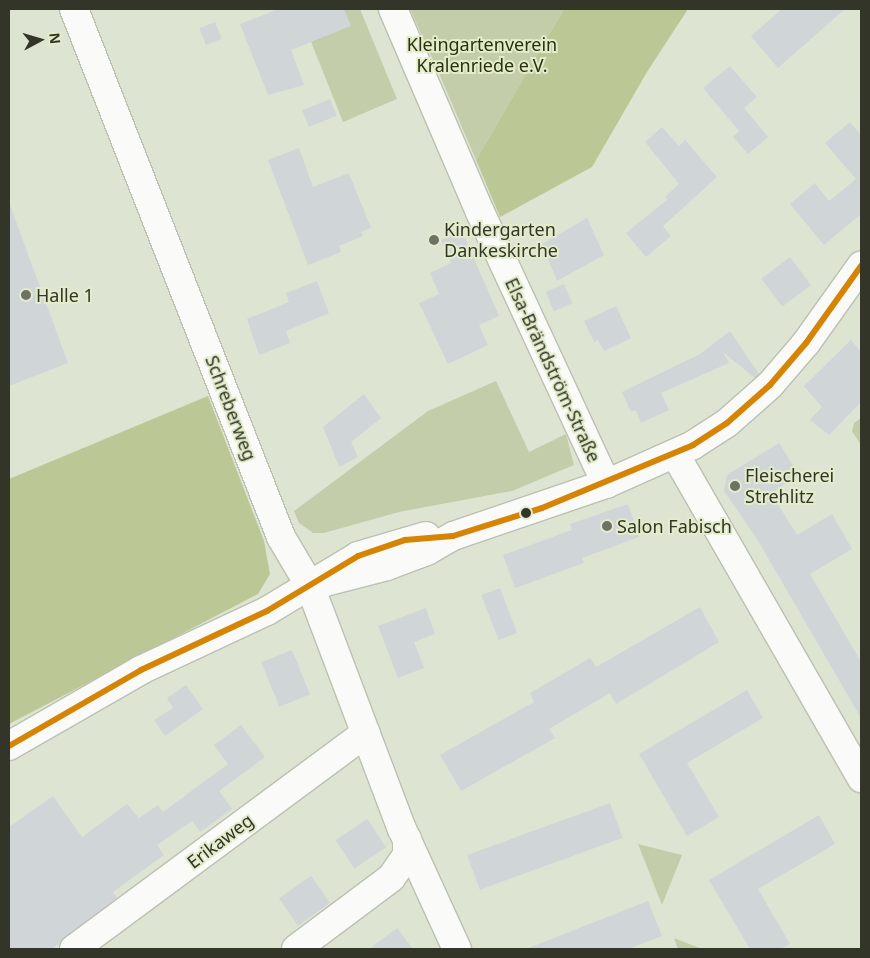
<!DOCTYPE html>
<html>
<head>
<meta charset="utf-8">
<style>
	body { margin:0 }
	#map { position:relative; width:870px; height:958px; overflow:hidden; background:#dee4d2; font-family:"Noto Sans",sans-serif }
	div>[style] { position:absolute }
	.green>* { inset:0; background:#c3cdaa }
	.forest>* { inset:0; background:#bbc896 }
	.building>* { inset:0; background:#d0d5d8; transform-origin:0 0 }
	.roads { filter:drop-shadow(1px 0 #bbc0b1) drop-shadow(-1px 0 #bbc0b1) drop-shadow(0 1px #bbc0b1) drop-shadow(0 -1px #bbc0b1) }
	.minor>* { height:28px; margin:-14px; padding:0 14px; transform-origin:14px; border-radius:14px; background:#fafbf8 }
	.bus-1>* { height:6px; margin:-3px; padding:0 3px; transform-origin:3px; border-radius:3px; background:#d68406 }
	.dots>* { width:14px; height:14px; translate:-50% -50%; box-sizing:border-box; border:2px solid #e2ecca; border-radius:50% }
	span { translate:-50% -50%; white-space:nowrap; text-align:center; line-height:1.15; -webkit-text-stroke:4px #e2ecca; paint-order:stroke }
	.park-label { font-size:18px; color:#29310f }
	.poi-label { font-size:18px; color:#323528 }
	.left { translate:0 -50%; text-align:left }
	.street-label { font-size:18px; color:#323528 }
	.frame { position:absolute; inset:0; border:10px solid #323528; pointer-events:none }
	.north { position:absolute; left:15px; top:15px; width:50px; height:50px; -webkit-text-stroke:4px #e2ecca; paint-order:stroke; rotate:84deg; font-size:14px; font-weight:700; line-height:20px; text-align:center; color:#323528 }
	.north::after { content:''; display:block; margin:auto; width:18px; height:22px; background:#323528; clip-path:polygon(50% 0,100% 100%,50% 72%,0 100%) }
</style>
</head>
<body>
<div id="map">
	<div class="green">
		<i style="clip-path:polygon(298px 9px,360px 9px,397px 99px,343px 122px)"></i>
		<i style="clip-path:polygon(410px 9px,564px 9px,476px 160px,441px 78px)"></i>
		<i style="clip-path:polygon(496px 381px,529px 452px,566px 434px,574px 465px,512px 491px,399px 512px,324px 533px,313px 533px,299px 523px,294px 511px,428px 411px)"></i>
		<i style="clip-path:polygon(861px 418px,861px 445px,852px 431px,854px 423px)"></i>
		<i style="clip-path:polygon(638px 844px,682px 855px,662px 905px)"></i>
		<i style="clip-path:polygon(674px 938px,702px 949px,678px 949px)"></i>
	</div>
	<div class="forest">
		<i style="clip-path:polygon(564px 9px,688px 9px,647px 72px,592px 167px,500px 217px,476px 160px)"></i>
		<i style="clip-path:polygon(208px 396px,264px 541px,270px 574px,258px 594px,9px 724px,9px 479px)"></i>
	</div>
	<div class="building">
		<i style="clip-path:polygon(279px 9px,344px 9px,351px 26px,291px 50px,304px 85px,268px 95px,240px 24px)"></i>
		<i style="clip-path:polygon(782px 9px,845px 9px,778px 68px,751px 36px)"></i>
		<i style="left:215px;top:22px;width:18px;height:17px;rotate:68deg"></i>
		<i style="clip-path:polygon(730px 66px,757px 97px,744px 108px,768px 137px,748px 154px,733px 137px,739px 131px,703px 88px)"></i>
		<i style="left:330px;top:99px;width:18px;height:30px;rotate:68deg"></i>
		<i style="clip-path:polygon(850px 122px,861px 135px,861px 214px,824px 245px,790px 204px,815px 183px,829px 201px,856px 179px,825px 143px)"></i>
		<i style="clip-path:polygon(662px 127px,679px 146px,685px 140px,717px 177px,663px 226px,671px 236px,646px 257px,626px 233px,668px 199px,665px 197px,679px 184px,645px 142px)"></i>
		<i style="clip-path:polygon(299px 148px,313px 187px,349px 173px,371px 228px,361px 232px,363px 236px,339px 246px,341px 252px,308px 265px,268px 160px)"></i>
		<i style="clip-path:polygon(10px 205px,68px 363px,9px 386px,9px 206px)"></i>
		<i style="clip-path:polygon(587px 218px,604px 255px,557px 281px,542px 244px)"></i>
		<i style="clip-path:polygon(462px 231px,499px 316px,479px 325px,488px 345px,448px 364px,419px 303px,439px 294px,430px 273px,451px 263px,441px 240px)"></i>
		<i style="left:790px;top:257px;width:35px;height:36px;rotate:53deg"></i>
		<i style="clip-path:polygon(317px 281px,329px 313px,286px 331px,290px 343px,259px 355px,247px 319px,289px 302px,286px 293px)"></i>
		<i style="left:564px;top:284px;width:21px;height:20px;rotate:67deg"></i>
		<i style="clip-path:polygon(616px 306px,631px 338px,604px 351px,598px 340px,594px 342px,584px 321px)"></i>
		<i style="clip-path:polygon(730px 331px,759px 374px,755px 378px,723px 352px,729px 363px,661px 393px,669px 410px,641px 423px,636px 410px,631px 412px,622px 392px,700px 354px)"></i>
		<i style="clip-path:polygon(851px 340px,861px 352px,861px 402px,829px 435px,810px 420px,822px 407px,804px 386px)"></i>
		<i style="clip-path:polygon(364px 394px,381px 418px,351px 442px,358px 457px,339px 467px,323px 427px)"></i>
		<i style="clip-path:polygon(779px 443px,799px 475px,771px 493px,797px 535px,832px 514px,852px 549px,810px 574px,861px 662px,861px 718px,757px 539px,724px 491px,727px 475px)"></i>
		<i style="clip-path:polygon(628px 504px,639px 537px,582px 558px,584px 563px,515px 588px,503px 555px,572px 530px,570px 524px)"></i>
		<i style="left:500px;top:588px;width:48px;height:20px;rotate:69deg"></i>
		<i style="clip-path:polygon(700px 607px,719px 642px,616px 704px,610px 693px,549px 729px,555px 738px,461px 791px,440px 755px,534px 702px,530px 693px,590px 658px,596px 667px)"></i>
		<i style="clip-path:polygon(426px 608px,435px 634px,414px 642px,424px 668px,398px 678px,378px 626px)"></i>
		<i style="left:292px;top:650px;width:48px;height:33px;rotate:68deg"></i>
		<i style="clip-path:polygon(186px 685px,203px 709px,165px 736px,154px 720px,173px 708px,167px 698px)"></i>
		<i style="clip-path:polygon(747px 690px,763px 718px,687px 763px,719px 817px,687px 836px,639px 754px)"></i>
		<i style="clip-path:polygon(241px 725px,265px 757px,219px 791px,232px 809px,200px 832px,192px 821px,157px 845px,164px 855px,113px 892px,117px 898px,52px 949px,9px 949px,9px 827px,53px 796px,82px 837px,127px 804px,139px 818px,158px 805px,163px 812px,228px 764px,214px 745px)"></i>
		<i style="left:610px;top:803px;width:37px;height:152px;rotate:70deg"></i>
		<i style="clip-path:polygon(819px 815px,835px 844px,758px 889px,790px 944px,780px 949px,750px 949px,709px 880px)"></i>
		<i style="left:367px;top:819px;width:34px;height:38px;rotate:56deg"></i>
		<i style="left:311px;top:876px;width:33px;height:39px;rotate:55deg"></i>
		<i style="clip-path:polygon(648px 901px,662px 936px,628px 949px,526px 949px)"></i>
		<i style="clip-path:polygon(397px 928px,413px 949px,369px 949px)"></i>
	</div>
	<div class="roads">
		<div class="minor">
			<i style="left:74px;top:9px;width:567px;rotate:68.59deg"></i>
			<i style="left:281px;top:537px;width:57px;rotate:59.4deg"></i>
			<i style="left:310px;top:586px;width:260px;rotate:69.3deg"></i>
			<i style="left:402px;top:829px;width:132px;rotate:65.4deg"></i>
			<i style="left:393px;top:9px;width:221px;rotate:66.8deg"></i>
			<i style="left:480px;top:212px;width:300px;rotate:65.1deg"></i>
			<i style="left:675px;top:454px;width:374px;rotate:60.1deg"></i>
			<i style="left:310px;top:586px;width:80px;rotate:-14.6deg"></i>
			<i style="left:387px;top:566px;width:43px;rotate:-20.6deg"></i>
			<i style="left:427px;top:551px;width:30px;rotate:-30deg"></i>
			<i style="left:453px;top:536px;width:162px;rotate:-18.8deg"></i>
			<i style="left:606px;top:484px;width:95px;rotate:-24.1deg"></i>
			<i style="left:693px;top:445px;width:40px;rotate:-32.9deg"></i>
			<i style="left:727px;top:423px;width:57px;rotate:-41.5deg"></i>
			<i style="left:770px;top:385px;width:55px;rotate:-49.4deg"></i>
			<i style="left:806px;top:343px;width:95px;rotate:-54.5deg"></i>
			<i style="left:9px;top:746px;width:152px;rotate:-29.9deg"></i>
			<i style="left:141px;top:670px;width:139px;rotate:-25.1deg"></i>
			<i style="left:267px;top:611px;width:106px;rotate:-31.1deg"></i>
			<i style="left:358px;top:556px;width:71px;rotate:-16.4deg"></i>
			<i style="left:74px;top:949px;width:363px;rotate:-36.5deg"></i>
			<i style="left:296px;top:949px;width:119px;rotate:-36.8deg"></i>
			<i style="left:391px;top:878px;width:28px;rotate:-55deg"></i>
			<i style="left:407px;top:855px;width:16px;rotate:-90deg"></i>
		</div>
	</div>
	<div class="bus-1">
		<i style="left:9px;top:746px;width:152px;rotate:-29.9deg"></i>
		<i style="left:141px;top:670px;width:139px;rotate:-25.1deg"></i>
		<i style="left:267px;top:611px;width:106px;rotate:-31.1deg"></i>
		<i style="left:358px;top:556px;width:50px;rotate:-18.8deg"></i>
		<i style="left:405px;top:540px;width:48px;rotate:-4.8deg"></i>
		<i style="left:453px;top:536px;width:93px;rotate:-17.5deg"></i>
		<i style="left:542px;top:508px;width:164px;rotate:-22.6deg"></i>
		<i style="left:693px;top:445px;width:40px;rotate:-32.9deg"></i>
		<i style="left:727px;top:423px;width:57px;rotate:-41.5deg"></i>
		<i style="left:770px;top:385px;width:55px;rotate:-49.4deg"></i>
		<i style="left:806px;top:343px;width:95px;rotate:-54.5deg"></i>
	</div>
	<div class="dots">
		<i style="left:434px;top:240px;background:#6e7264"></i>
		<i style="left:26px;top:295px;background:#6e7264"></i>
		<i style="left:735px;top:486px;background:#6e7264"></i>
		<i style="left:526px;top:513px;background:#323528"></i>
		<i style="left:607px;top:526px;background:#6e7264"></i>
	</div>
	<div class="park-label">
		<span style="left:482px;top:55px">Kleingartenverein<br>Kralenriede e.V.</span>
	</div>
	<div class="poi-label">
		<span class="left" style="left:444px;top:240px">Kindergarten<br>Dankeskirche</span>
		<span class="left" style="left:36px;top:295px">Halle 1</span>
		<span class="left" style="left:745px;top:486px">Fleischerei<br>Strehlitz</span>
		<span class="left" style="left:617px;top:526px">Salon Fabisch</span>
	</div>
	<div class="street-label">
		<span style="left:553px;top:370px;rotate:65deg">Elsa-Brändström-Straße</span>
		<span style="left:231px;top:408px;rotate:69deg">Schreberweg</span>
		<span style="left:220px;top:841px;rotate:-37deg">Erikaweg</span>
	</div>
	<div class="frame"></div>
	<div class="north">N</div>
</div>
</body>
</html>
